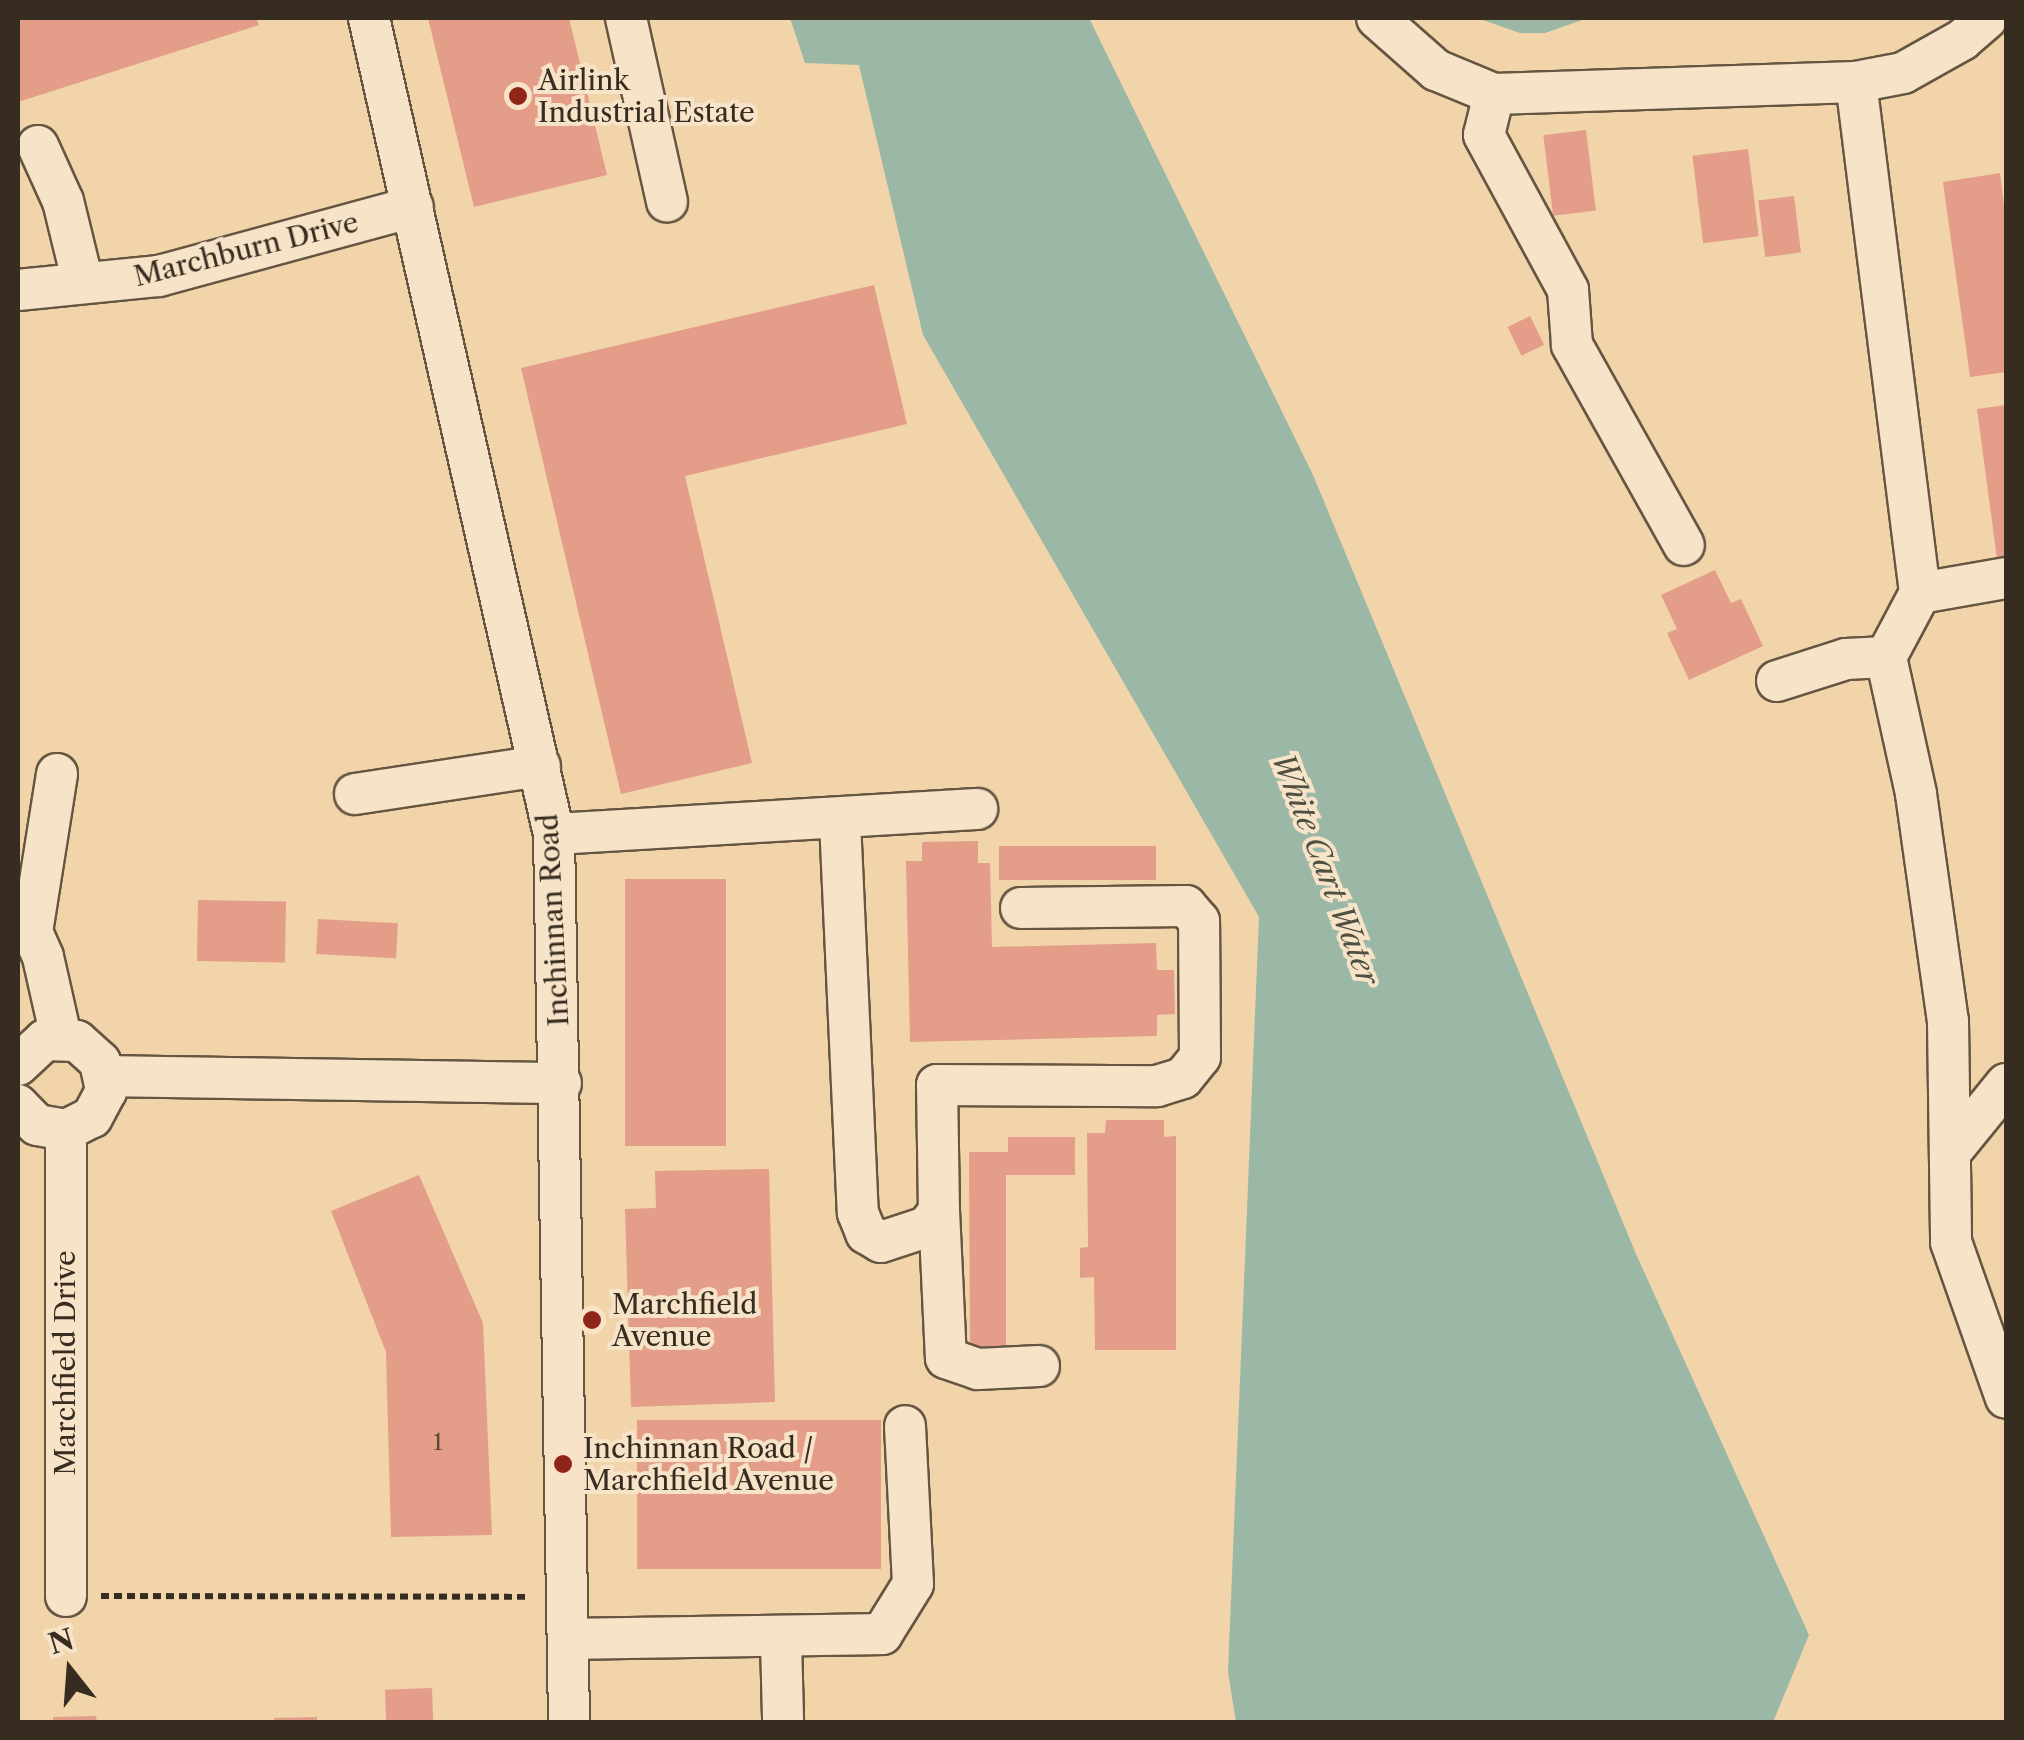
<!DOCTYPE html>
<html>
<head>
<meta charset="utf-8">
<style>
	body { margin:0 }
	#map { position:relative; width:2024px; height:1740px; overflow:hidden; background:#f1d4aa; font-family:"Libre Caslon Text",serif }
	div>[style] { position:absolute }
	.water>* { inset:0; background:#9bb8a6 }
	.building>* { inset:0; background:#e39d88; transform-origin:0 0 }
	.path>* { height:6px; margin-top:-3px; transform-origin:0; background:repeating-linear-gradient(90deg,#362c20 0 8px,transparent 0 13px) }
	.roads { filter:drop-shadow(2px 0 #655642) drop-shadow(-2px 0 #655642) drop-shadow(0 2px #655642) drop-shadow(0 -2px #655642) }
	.minor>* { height:40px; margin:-20px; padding:0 20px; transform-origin:20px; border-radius:20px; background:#f6e3c8 }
	.dots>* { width:28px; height:28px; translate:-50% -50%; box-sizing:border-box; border:5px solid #f6e3c8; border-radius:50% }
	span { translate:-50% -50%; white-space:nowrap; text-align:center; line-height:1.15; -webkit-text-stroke:8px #f6e3c8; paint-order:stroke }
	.number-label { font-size:22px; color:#61483a }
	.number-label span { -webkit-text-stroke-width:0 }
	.poi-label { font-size:28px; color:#362c20 }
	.left { translate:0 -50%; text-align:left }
	.street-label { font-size:28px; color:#362c20 }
	.water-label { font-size:30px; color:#4f4f42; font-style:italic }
	.frame { position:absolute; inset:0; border:20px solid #362c20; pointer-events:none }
	.north { position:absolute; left:20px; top:1620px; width:100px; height:100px; -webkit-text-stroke:8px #f6e3c8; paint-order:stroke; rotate:343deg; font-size:28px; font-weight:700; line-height:40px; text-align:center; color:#362c20 }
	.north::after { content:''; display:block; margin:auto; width:35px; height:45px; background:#362c20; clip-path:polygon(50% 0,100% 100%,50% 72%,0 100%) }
</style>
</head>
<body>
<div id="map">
	<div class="water">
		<i style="clip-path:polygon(790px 18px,1089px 18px,1313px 475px,1636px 1254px,1809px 1635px,1773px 1722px,1236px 1722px,1228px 1672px,1259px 917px,923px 335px,859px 65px,805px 63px)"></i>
		<i style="clip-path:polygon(1477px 18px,1588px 18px,1545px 33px,1520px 33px)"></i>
	</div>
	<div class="building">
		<i style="clip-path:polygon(18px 18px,256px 18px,259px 25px,18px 102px)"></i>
		<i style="clip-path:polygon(428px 18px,569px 18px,607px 175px,474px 207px)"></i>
		<i style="left:1586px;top:130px;width:81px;height:43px;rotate:83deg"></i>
		<i style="left:1748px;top:149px;width:88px;height:56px;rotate:83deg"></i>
		<i style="clip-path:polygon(2000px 173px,2006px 221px,2006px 372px,1970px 377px,1943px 182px)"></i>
		<i style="left:1794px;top:196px;width:57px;height:36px;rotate:83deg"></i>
		<i style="clip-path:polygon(874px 285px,907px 424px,685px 476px,752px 763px,621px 794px,521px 368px)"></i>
		<i style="left:1530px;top:316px;width:32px;height:25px;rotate:64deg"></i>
		<i style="clip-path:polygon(2006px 405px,2006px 558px,1997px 559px,1977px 409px)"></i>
		<i style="clip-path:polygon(1715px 570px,1731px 603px,1741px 599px,1763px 646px,1689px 680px,1667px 633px,1677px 629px,1661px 595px)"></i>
		<i style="clip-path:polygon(978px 841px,978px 863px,990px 863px,992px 947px,1156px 943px,1157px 970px,1174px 970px,1175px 1014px,1157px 1015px,1157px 1036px,910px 1042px,906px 861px,922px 861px,922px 842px)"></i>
		<i style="left:1156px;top:846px;width:34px;height:157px;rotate:90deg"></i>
		<i style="left:726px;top:879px;width:267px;height:101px;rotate:90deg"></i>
		<i style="left:198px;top:900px;width:88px;height:61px;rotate:1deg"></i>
		<i style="left:318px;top:919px;width:80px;height:35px;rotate:3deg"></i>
		<i style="clip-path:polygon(1106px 1120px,1164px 1120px,1164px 1137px,1176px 1136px,1176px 1350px,1095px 1350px,1094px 1277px,1080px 1278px,1080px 1248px,1088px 1247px,1087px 1133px,1105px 1133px)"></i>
		<i style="clip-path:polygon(1008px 1137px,1075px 1137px,1075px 1175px,1006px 1175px,1006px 1358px,970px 1358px,969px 1152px,1008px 1152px)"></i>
		<i style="clip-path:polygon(769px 1169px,775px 1402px,631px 1407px,625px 1209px,656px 1208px,655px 1171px)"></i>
		<i style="clip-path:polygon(419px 1175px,483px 1323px,492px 1535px,391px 1537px,386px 1352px,331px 1211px)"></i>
		<i style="left:881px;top:1420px;width:149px;height:244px;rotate:90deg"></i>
		<i style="left:432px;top:1688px;width:34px;height:47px;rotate:88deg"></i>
		<i style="clip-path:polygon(96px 1716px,97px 1722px,53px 1722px,53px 1717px)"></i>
		<i style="clip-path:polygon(317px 1717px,317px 1722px,274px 1722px,274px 1718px)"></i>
	</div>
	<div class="path">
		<i style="left:101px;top:1596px;width:427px;rotate:0.1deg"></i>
	</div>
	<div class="roads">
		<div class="minor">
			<i style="left:369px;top:18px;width:837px;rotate:77.23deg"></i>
			<i style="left:554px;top:834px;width:888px;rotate:89.03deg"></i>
			<i style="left:626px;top:18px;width:188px;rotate:77.4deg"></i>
			<i style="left:1377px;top:18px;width:79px;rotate:41.4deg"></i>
			<i style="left:1436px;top:70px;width:63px;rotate:22.5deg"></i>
			<i style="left:1494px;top:94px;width:362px;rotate:-1.9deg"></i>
			<i style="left:1856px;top:82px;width:48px;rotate:-10.8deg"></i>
			<i style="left:1903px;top:73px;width:68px;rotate:-29.2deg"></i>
			<i style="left:1962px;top:40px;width:33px;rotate:-41deg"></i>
			<i style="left:1856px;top:82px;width:515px;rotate:82.86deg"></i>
			<i style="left:1920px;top:593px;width:72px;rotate:118deg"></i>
			<i style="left:1886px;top:657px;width:140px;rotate:77.6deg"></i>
			<i style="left:1916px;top:794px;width:229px;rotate:82deg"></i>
			<i style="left:1948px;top:1021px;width:221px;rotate:89.2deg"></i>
			<i style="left:1951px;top:1242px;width:165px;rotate:70.6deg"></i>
			<i style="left:1494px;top:94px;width:42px;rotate:103.7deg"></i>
			<i style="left:1484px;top:135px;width:176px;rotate:61.5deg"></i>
			<i style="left:1568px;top:290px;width:55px;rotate:85.8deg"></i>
			<i style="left:1572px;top:345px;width:229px;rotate:60.8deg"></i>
			<i style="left:38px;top:146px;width:60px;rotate:65.6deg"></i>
			<i style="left:63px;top:201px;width:84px;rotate:76.3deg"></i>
			<i style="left:18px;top:290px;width:142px;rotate:-5.7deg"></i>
			<i style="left:159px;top:276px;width:263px;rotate:-15.2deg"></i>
			<i style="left:1920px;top:593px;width:87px;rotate:-9.9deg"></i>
			<i style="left:1777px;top:681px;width:72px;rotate:-17.7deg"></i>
			<i style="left:1846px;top:659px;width:40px;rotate:-2.9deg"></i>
			<i style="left:355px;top:794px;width:187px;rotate:-8.6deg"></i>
			<i style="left:840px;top:821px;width:392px;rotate:87.4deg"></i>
			<i style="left:858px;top:1213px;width:22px;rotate:68deg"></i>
			<i style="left:866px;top:1233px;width:17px;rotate:31deg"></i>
			<i style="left:881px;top:1242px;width:48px;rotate:-18.1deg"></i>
			<i style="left:927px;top:1227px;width:20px;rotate:-53deg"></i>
			<i style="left:939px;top:1211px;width:126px;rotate:-90.9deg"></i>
			<i style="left:937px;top:1085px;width:220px;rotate:0.3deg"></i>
			<i style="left:1157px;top:1086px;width:27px;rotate:-17deg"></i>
			<i style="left:1183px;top:1078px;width:27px;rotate:-51deg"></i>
			<i style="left:1200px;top:1057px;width:136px;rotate:-90.4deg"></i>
			<i style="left:1199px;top:921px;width:20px;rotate:-131deg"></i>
			<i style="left:1186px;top:906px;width:165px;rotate:179.3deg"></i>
			<i style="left:554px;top:834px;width:424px;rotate:-3.4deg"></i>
			<i style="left:18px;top:920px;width:18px;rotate:41deg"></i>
			<i style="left:32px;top:932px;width:27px;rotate:66deg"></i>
			<i style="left:43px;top:957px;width:82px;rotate:77.3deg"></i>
			<i style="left:32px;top:932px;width:160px;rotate:-81deg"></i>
			<i style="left:18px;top:1065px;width:37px;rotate:-43deg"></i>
			<i style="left:45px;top:1040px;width:32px;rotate:2deg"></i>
			<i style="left:77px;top:1041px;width:31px;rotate:42deg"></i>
			<i style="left:100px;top:1062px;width:30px;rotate:78deg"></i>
			<i style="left:106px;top:1091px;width:30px;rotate:118deg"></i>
			<i style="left:92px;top:1117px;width:29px;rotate:153deg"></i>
			<i style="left:66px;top:1130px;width:29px;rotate:-170deg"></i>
			<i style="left:37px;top:1125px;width:28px;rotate:-134deg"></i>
			<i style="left:106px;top:1076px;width:455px;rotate:0.9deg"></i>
			<i style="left:66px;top:1130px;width:466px;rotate:90deg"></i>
			<i style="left:1950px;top:1153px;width:89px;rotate:-50.9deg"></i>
			<i style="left:939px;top:1211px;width:147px;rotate:87.3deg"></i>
			<i style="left:946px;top:1358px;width:34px;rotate:19deg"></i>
			<i style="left:978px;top:1369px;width:61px;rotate:-2.8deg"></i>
			<i style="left:568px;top:1639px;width:314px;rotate:-0.9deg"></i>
			<i style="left:882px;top:1634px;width:59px;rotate:-58.2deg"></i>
			<i style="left:913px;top:1584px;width:158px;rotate:-92.9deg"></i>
			<i style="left:781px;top:1641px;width:79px;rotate:88.5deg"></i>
		</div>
	</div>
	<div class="dots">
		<i style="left:518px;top:96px;background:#8f2418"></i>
		<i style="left:592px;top:1320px;background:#8f2418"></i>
		<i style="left:563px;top:1464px;background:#8f2418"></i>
	</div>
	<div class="number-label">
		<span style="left:438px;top:1443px">1</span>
	</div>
	<div class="poi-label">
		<span class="left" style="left:538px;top:96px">Airlink<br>Industrial Estate</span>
		<span class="left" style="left:612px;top:1320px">Marchfield<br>Avenue</span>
		<span class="left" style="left:583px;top:1464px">Inchinnan Road /<br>Marchfield Avenue</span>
	</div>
	<div class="street-label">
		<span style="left:246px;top:249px;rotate:-14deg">Marchburn Drive</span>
		<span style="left:553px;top:920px;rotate:-93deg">Inchinnan Road</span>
		<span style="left:65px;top:1363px;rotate:-90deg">Marchfield Drive</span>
	</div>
	<div class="water-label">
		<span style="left:1325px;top:869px;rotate:69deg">White Cart Water</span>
	</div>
	<div class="frame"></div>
	<div class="north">N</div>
</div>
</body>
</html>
